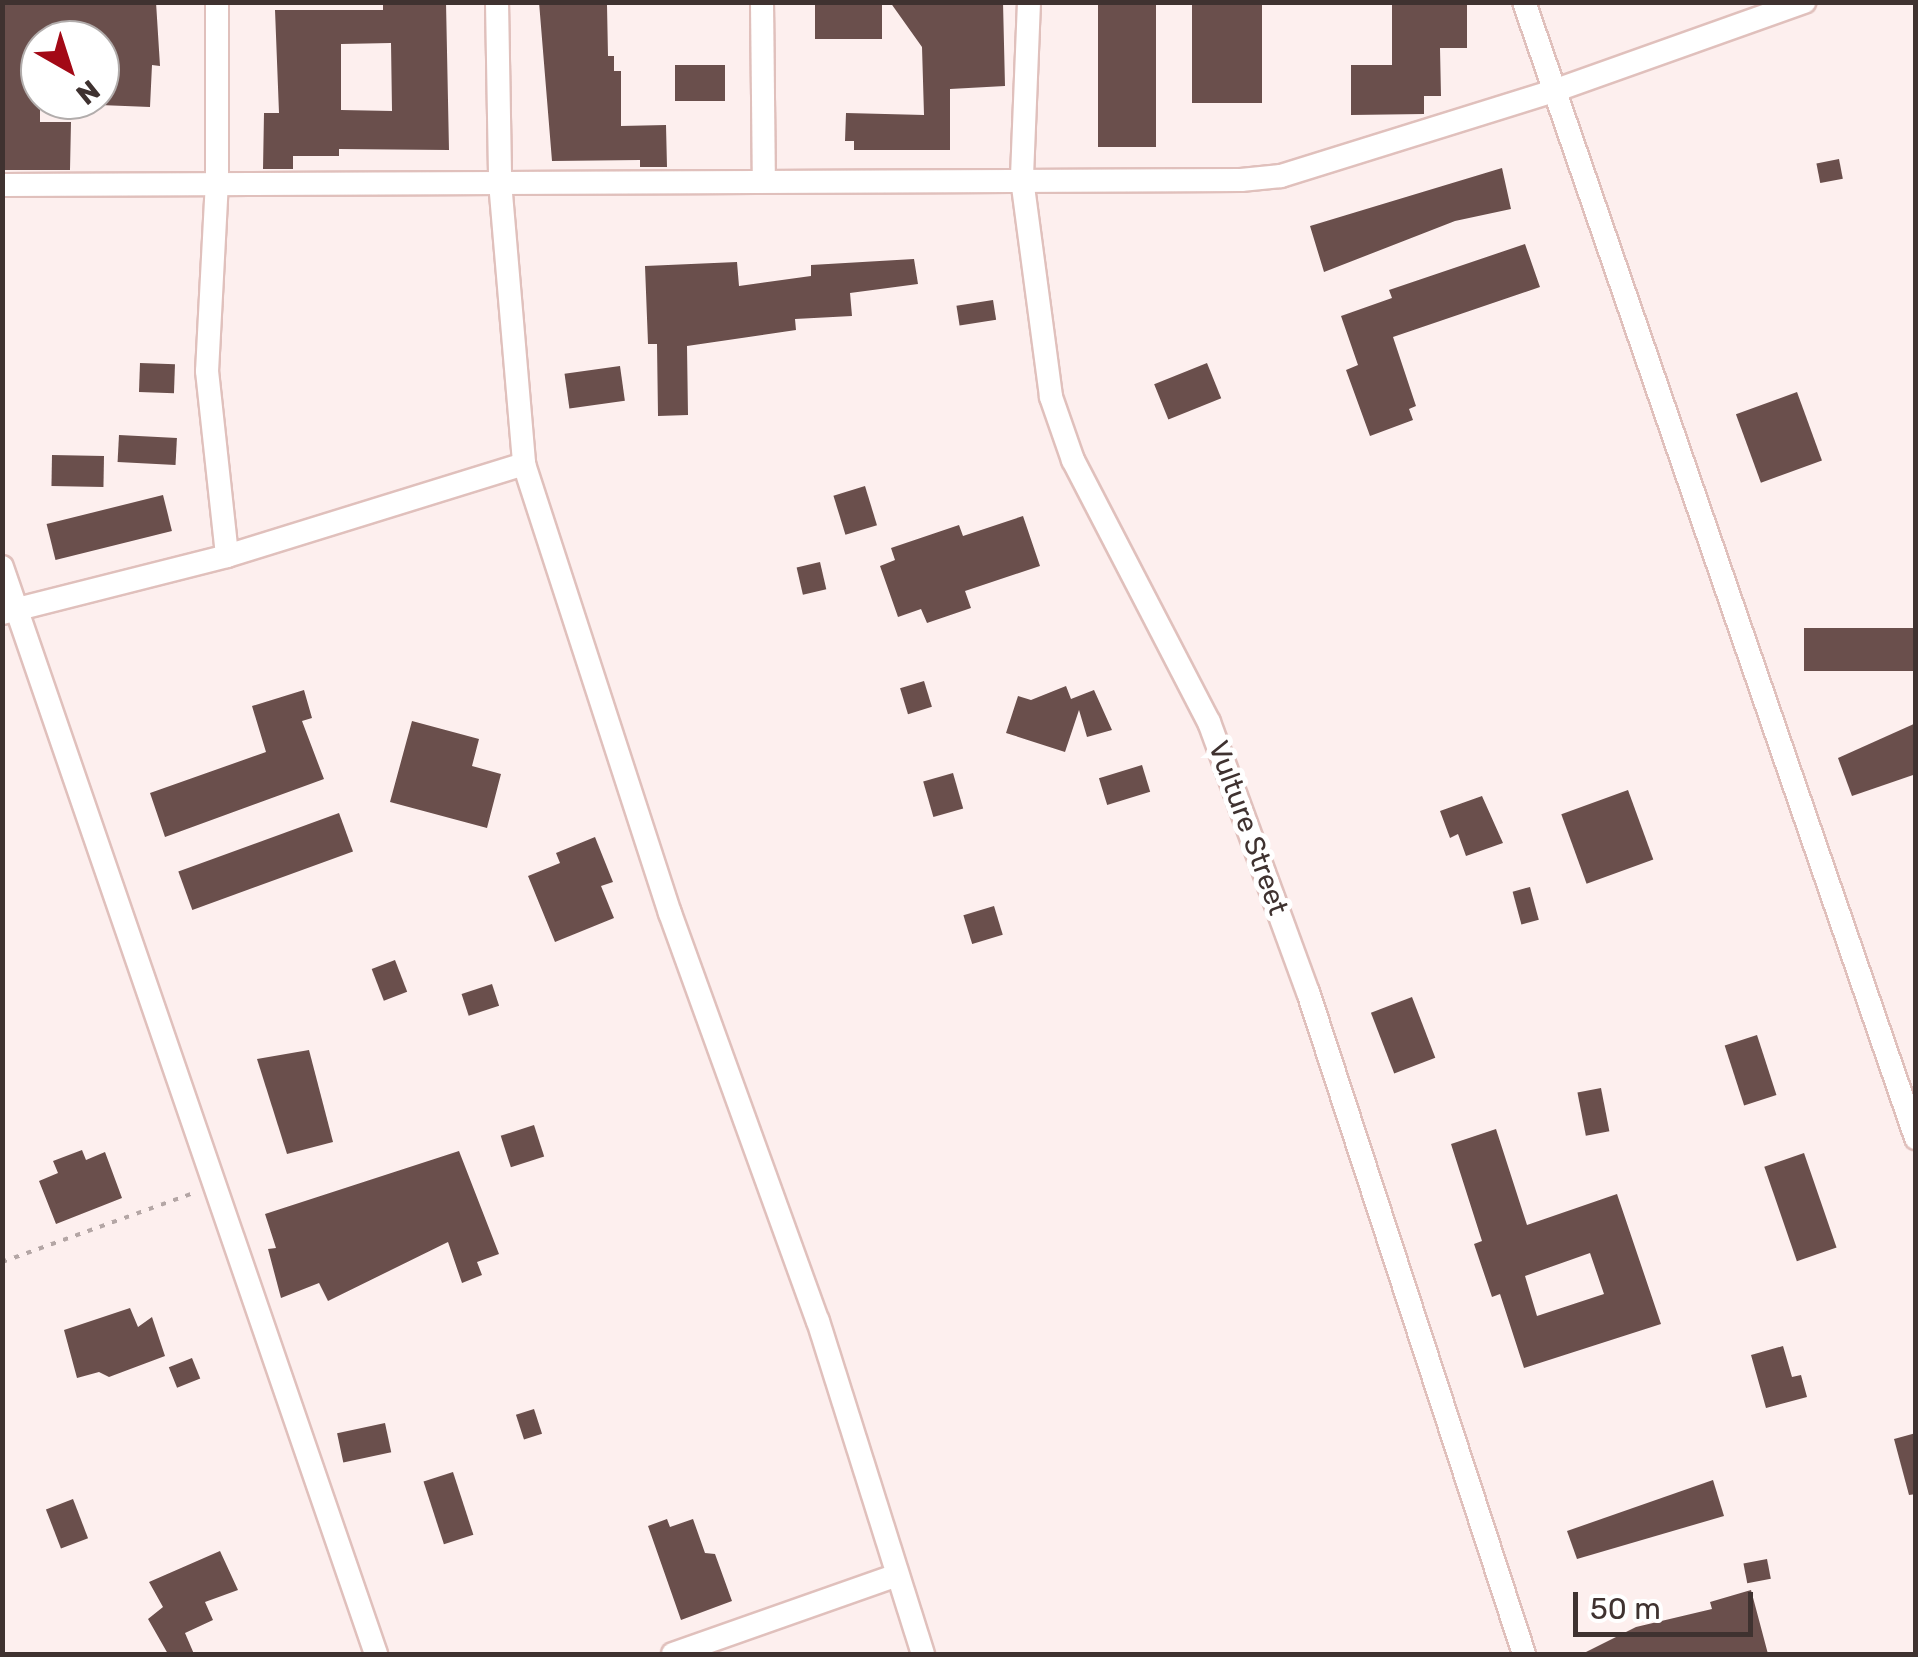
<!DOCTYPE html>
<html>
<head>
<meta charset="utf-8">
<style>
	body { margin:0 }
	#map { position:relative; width:1918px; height:1657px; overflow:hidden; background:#fdefee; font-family:Rubik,sans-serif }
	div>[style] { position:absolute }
	.building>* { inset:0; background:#6a4f4c; transform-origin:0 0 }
	.path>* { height:4px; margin-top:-2px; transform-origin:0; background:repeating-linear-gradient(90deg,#b4a6a5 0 5px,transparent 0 13px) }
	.roads { filter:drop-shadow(2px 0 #e0c0bc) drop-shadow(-2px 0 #e0c0bc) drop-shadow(0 2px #e0c0bc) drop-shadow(0 -2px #e0c0bc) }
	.minor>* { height:22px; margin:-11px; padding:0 11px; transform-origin:11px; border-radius:11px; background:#fff }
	span { translate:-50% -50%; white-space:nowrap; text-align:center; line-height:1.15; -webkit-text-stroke:10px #fff; paint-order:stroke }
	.street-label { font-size:28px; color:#3f3230 }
	.frame { position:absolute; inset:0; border:5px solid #3f3230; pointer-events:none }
	.north { position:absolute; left:20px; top:20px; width:100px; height:100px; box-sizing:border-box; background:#fff; border:2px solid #b2adac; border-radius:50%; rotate:141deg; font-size:28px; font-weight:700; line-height:40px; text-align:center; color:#3f3230 }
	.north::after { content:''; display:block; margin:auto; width:35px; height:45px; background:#a30916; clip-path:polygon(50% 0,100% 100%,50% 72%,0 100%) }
	.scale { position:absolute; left:1573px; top:1592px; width:180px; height:45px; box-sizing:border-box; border:5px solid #3f3230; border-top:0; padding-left:12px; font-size:30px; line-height:35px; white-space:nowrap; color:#3f3230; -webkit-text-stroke:8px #fff; paint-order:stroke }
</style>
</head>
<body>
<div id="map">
	<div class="building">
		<i style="clip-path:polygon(2px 2px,156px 2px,160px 66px,152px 65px,150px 107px,100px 105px,100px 37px,40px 40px,40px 122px,71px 122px,70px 170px,2px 170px)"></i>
		<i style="clip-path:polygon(evenodd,383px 2px,446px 2px,449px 150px,339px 149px,339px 156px,293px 156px,293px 169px,263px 169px,264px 113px,279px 113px,275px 10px,383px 10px,383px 2px,391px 43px,392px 111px,341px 110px,341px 44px,391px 43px)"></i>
		<i style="clip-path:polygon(539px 2px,607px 5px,608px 56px,614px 56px,614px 71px,621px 71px,621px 126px,666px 125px,667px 167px,640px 167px,640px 160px,552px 161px)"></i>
		<i style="left:815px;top:2px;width:67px;height:37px"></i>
		<i style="clip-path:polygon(890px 2px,1003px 2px,1005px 86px,950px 89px,950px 150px,854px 150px,854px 141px,845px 141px,846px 113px,924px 115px,922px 47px)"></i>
		<i style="left:1098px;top:2px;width:58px;height:145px"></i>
		<i style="left:1192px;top:2px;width:70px;height:101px"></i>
		<i style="clip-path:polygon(1392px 2px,1467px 2px,1467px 48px,1440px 48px,1441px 96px,1424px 96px,1424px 114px,1351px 115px,1351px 65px,1392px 65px)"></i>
		<i style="left:675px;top:65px;width:50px;height:36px"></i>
		<i style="left:1839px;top:159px;width:20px;height:23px;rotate:79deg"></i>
		<i style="clip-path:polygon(1502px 168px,1511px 209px,1455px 221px,1324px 272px,1310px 226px)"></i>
		<i style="clip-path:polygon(1525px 244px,1540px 287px,1393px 337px,1416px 406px,1409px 409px,1413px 420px,1370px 436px,1346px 370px,1358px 365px,1341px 316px,1392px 298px,1389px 290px)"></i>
		<i style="clip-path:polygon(914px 259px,918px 284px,850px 293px,852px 316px,795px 319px,796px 330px,687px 346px,688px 415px,658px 416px,657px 344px,648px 344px,645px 266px,737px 262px,739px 286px,811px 276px,811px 265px)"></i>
		<i style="left:993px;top:300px;width:20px;height:37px;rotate:81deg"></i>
		<i style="left:140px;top:363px;width:35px;height:29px;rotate:2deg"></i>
		<i style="left:1207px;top:363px;width:38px;height:57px;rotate:68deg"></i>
		<i style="left:620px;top:366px;width:35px;height:56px;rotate:82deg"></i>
		<i style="left:1797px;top:392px;width:73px;height:65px;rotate:70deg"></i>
		<i style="left:119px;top:435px;width:58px;height:27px;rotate:3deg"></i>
		<i style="left:52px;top:455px;width:52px;height:31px;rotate:1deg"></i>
		<i style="left:865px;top:486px;width:41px;height:33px;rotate:73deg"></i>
		<i style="left:163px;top:495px;width:37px;height:120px;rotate:76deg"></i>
		<i style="clip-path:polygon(1023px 516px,1040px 566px,965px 591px,971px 608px,927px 623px,921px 609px,898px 617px,880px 566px,895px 560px,891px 548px,959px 525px,963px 536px)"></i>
		<i style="left:820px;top:562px;width:28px;height:24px;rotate:77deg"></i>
		<i style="left:1916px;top:628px;width:43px;height:112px;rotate:90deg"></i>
		<i style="left:924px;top:681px;width:27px;height:25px;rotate:73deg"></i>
		<i style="clip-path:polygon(1066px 686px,1071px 699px,1094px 690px,1112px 730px,1087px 737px,1079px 710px,1065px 752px,1006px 733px,1018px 696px,1031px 700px)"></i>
		<i style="clip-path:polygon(304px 690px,312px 718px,302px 721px,324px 779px,165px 837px,150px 793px,266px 752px,252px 706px)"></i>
		<i style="clip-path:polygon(412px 721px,479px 739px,472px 766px,501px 774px,487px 828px,390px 802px)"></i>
		<i style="clip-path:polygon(1916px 723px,1916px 774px,1852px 796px,1838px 758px)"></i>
		<i style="left:1142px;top:765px;width:28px;height:45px;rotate:73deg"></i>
		<i style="left:953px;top:773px;width:37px;height:31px;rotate:74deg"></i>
		<i style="left:1628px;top:790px;width:74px;height:71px;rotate:70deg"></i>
		<i style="clip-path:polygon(1482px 796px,1503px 843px,1466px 856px,1458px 834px,1450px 838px,1440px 811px)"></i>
		<i style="left:339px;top:813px;width:41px;height:171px;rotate:70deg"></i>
		<i style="clip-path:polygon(595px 837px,613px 882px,601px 886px,614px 918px,555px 942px,528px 876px,560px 863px,556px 853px)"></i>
		<i style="left:1530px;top:887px;width:34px;height:18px;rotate:75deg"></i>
		<i style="left:994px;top:906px;width:30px;height:32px;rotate:73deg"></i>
		<i style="left:395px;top:960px;width:34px;height:25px;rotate:69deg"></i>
		<i style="left:492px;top:984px;width:23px;height:32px;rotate:72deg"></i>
		<i style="left:1412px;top:997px;width:65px;height:44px;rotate:69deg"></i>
		<i style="left:1757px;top:1035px;width:63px;height:34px;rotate:72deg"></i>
		<i style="clip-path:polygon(309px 1050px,333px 1142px,287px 1154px,257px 1059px)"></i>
		<i style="left:1601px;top:1088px;width:44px;height:24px;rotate:79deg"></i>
		<i style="left:534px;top:1125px;width:33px;height:35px;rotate:72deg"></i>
		<i style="clip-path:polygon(evenodd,1496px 1129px,1527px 1225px,1617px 1194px,1661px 1324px,1524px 1368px,1500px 1294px,1492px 1297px,1474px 1244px,1482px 1241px,1451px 1144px,1496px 1129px,1590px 1253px,1604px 1294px,1537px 1316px,1525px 1276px,1590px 1253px)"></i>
		<i style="clip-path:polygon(82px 1150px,86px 1160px,105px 1152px,122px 1198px,56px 1224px,39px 1181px,58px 1173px,53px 1161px)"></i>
		<i style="clip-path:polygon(459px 1151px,499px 1254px,477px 1262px,482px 1275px,462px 1283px,448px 1242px,328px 1301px,319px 1283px,281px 1298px,268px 1249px,276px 1248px,265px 1214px)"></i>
		<i style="left:1804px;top:1153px;width:100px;height:42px;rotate:71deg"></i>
		<i style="clip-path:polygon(130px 1308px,138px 1327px,152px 1317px,165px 1356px,109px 1377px,99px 1372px,77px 1378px,64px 1330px)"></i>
		<i style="clip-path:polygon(1783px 1346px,1792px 1377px,1801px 1375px,1807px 1397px,1766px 1408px,1751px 1355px)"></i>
		<i style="left:192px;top:1358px;width:22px;height:25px;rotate:68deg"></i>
		<i style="left:534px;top:1409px;width:26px;height:19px;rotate:72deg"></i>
		<i style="left:385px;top:1423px;width:30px;height:49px;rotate:78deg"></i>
		<i style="clip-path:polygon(1916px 1433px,1916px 1494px,1909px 1495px,1894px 1439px)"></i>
		<i style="left:453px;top:1472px;width:66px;height:31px;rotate:72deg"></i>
		<i style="clip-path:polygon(1713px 1480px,1724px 1516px,1577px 1559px,1567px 1531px)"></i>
		<i style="left:73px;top:1499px;width:42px;height:29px;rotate:69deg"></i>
		<i style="clip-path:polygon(667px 1519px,670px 1527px,693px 1519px,705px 1553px,715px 1554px,732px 1601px,681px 1620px,648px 1526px)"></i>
		<i style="clip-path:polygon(220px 1551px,238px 1590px,205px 1602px,213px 1620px,185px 1633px,194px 1654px,168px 1654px,148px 1619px,163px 1607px,149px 1582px)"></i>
		<i style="left:1767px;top:1559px;width:20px;height:24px;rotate:79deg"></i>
		<i style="clip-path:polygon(1751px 1590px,1768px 1654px,1582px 1654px,1636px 1627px,1712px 1609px,1710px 1602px)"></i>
	</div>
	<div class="path">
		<i style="left:2px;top:1262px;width:201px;rotate:-19.8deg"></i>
	</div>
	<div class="roads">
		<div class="minor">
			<i style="left:217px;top:2px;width:179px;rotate:90deg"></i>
			<i style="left:217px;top:181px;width:190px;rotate:93deg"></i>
			<i style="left:207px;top:371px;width:186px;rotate:83.8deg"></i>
			<i style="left:497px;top:2px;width:180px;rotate:89deg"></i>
			<i style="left:500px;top:182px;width:283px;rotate:85.1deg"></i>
			<i style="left:524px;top:464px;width:472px;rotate:72deg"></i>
			<i style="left:670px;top:913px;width:434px;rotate:70.1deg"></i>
			<i style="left:818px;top:1321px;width:349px;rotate:72.5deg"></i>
			<i style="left:762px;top:2px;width:179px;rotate:89.4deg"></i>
			<i style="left:1029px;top:2px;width:177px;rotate:92.3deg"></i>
			<i style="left:1022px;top:179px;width:220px;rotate:82.4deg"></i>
			<i style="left:1051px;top:397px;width:67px;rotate:70.8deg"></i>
			<i style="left:1073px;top:460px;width:295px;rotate:62.6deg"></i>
			<i style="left:1209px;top:722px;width:288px;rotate:69.9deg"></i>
			<i style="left:1308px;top:992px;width:696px;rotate:71.93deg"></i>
			<i style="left:1524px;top:2px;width:1202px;rotate:70.96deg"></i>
			<i style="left:2px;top:185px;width:1239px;rotate:-0.23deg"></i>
			<i style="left:1241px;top:180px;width:40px;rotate:-5.7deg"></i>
			<i style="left:1281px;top:176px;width:283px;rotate:-17.3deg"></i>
			<i style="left:1551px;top:92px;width:269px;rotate:-19.6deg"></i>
			<i style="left:2px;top:567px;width:1150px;rotate:71.01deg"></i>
			<i style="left:2px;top:613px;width:232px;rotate:-14.2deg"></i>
			<i style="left:227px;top:556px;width:311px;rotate:-17.2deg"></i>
			<i style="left:673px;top:1654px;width:234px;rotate:-19.4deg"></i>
		</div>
	</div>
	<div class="street-label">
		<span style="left:1248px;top:828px;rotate:70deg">Vulture Street</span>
	</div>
	<div class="frame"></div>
	<div class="north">N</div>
	<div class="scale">50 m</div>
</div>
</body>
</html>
